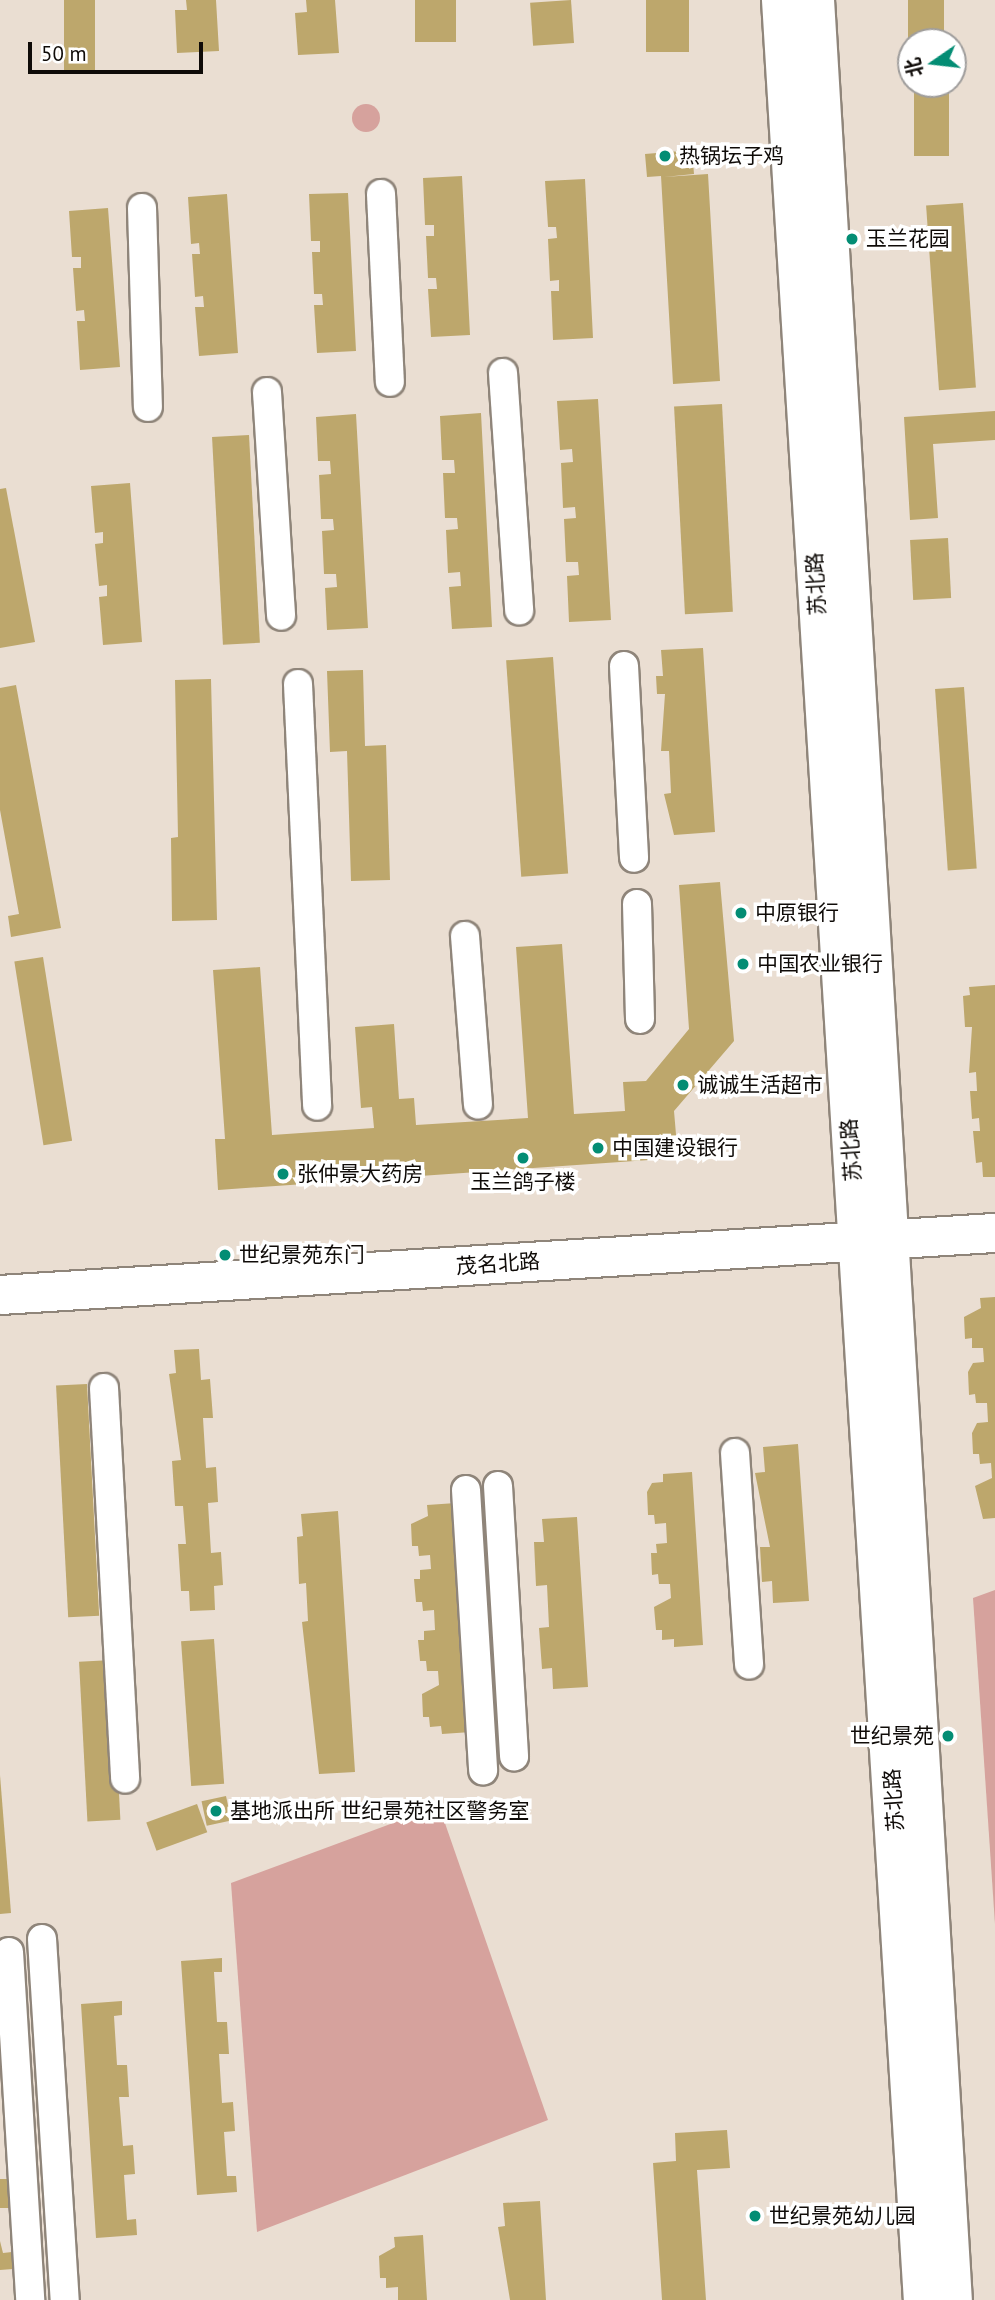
<!DOCTYPE html>
<html>
<head>
<meta charset="utf-8">
<style>
	body { margin:0 }
	#map { position:relative; width:995px; height:2300px; overflow:hidden; background:#eaded2; font-family:"PT Sans","Noto Sans SC",sans-serif }
	div>[style] { position:absolute }
	.green>* { inset:0; background:#d6a29d }
	.round { border-radius:50% }
	.building>* { inset:0; background:#bda76c; transform-origin:0 0 }
	.roads { filter:drop-shadow(2px 0 #8f857a) drop-shadow(-2px 0 #8f857a) drop-shadow(0 2px #8f857a) drop-shadow(0 -2px #8f857a) }
	.street>* { height:28px; margin:-14px; padding:0 14px; transform-origin:14px; border-radius:14px; background:#fff }
	.secondary>* { height:38px; margin:-19px; padding:0 19px; transform-origin:19px; border-radius:19px; background:#fff }
	.dots>* { width:19px; height:19px; translate:-50% -50%; box-sizing:border-box; border:4px solid #fff; border-radius:50% }
	span { translate:-50% -50%; white-space:nowrap; text-align:center; line-height:1.15; -webkit-text-stroke:7px #fff; paint-order:stroke }
	.poi-label { font-size:21px; color:#0f0b08 }
	.left { translate:0 -50%; text-align:left }
	.right { translate:-100% -50%; text-align:right }
	.street-label { font-size:21px; color:#0f0b08 }
	.north { position:absolute; left:897px; top:28px; width:70px; height:70px; box-sizing:border-box; background:#fff; border:2px solid #9f9d9c; border-radius:50%; rotate:256deg; font-size:19px; font-weight:700; line-height:28px; text-align:center; color:#0f0b08 }
	.north::after { content:''; display:block; margin:auto; width:24px; height:32px; background:#038d74; clip-path:polygon(50% 0,100% 100%,50% 72%,0 100%) }
	.scale { position:absolute; left:28px; top:42px; width:175px; height:32px; box-sizing:border-box; border:4px solid #0f0b08; border-top:0; padding-left:9px; font-size:21px; line-height:24px; white-space:nowrap; color:#0f0b08; -webkit-text-stroke:5px #fff; paint-order:stroke }
</style>
</head>
<body>
<div id="map">
	<div class="green">
		<i class="round" style="left:352px;top:104px;width:28px;height:28px"></i>
		<i style="clip-path:polygon(995px 1590px,995px 1924px,973px 1598px)"></i>
		<i style="clip-path:polygon(439px 1806px,548px 2120px,257px 2232px,231px 1883px)"></i>
	</div>
	<div class="building">
		<i style="left:64px;top:0;width:31px;height:70px"></i>
		<i style="clip-path:polygon(186px 0,216px 0,219px 51px,177px 53px,175px 10px,187px 10px)"></i>
		<i style="clip-path:polygon(306px 0,335px 0,339px 53px,298px 55px,295px 13px,307px 12px)"></i>
		<i style="left:415px;top:0;width:41px;height:42px"></i>
		<i style="left:571px;top:0;width:43px;height:41px;rotate:86deg"></i>
		<i style="left:646px;top:0;width:43px;height:52px"></i>
		<i style="left:908px;top:0;width:36px;height:42px"></i>
		<i style="left:914px;top:84px;width:35px;height:72px"></i>
		<i style="clip-path:polygon(692px 150px,694px 174px,664px 177px,708px 174px,720px 381px,673px 384px,661px 176px,647px 177px,645px 154px)"></i>
		<i style="clip-path:polygon(462px 176px,470px 335px,431px 337px,428px 289px,437px 289px,436px 278px,428px 278px,426px 236px,434px 236px,434px 225px,425px 225px,423px 178px)"></i>
		<i style="clip-path:polygon(585px 179px,593px 338px,553px 340px,551px 291px,559px 291px,559px 280px,550px 281px,548px 239px,557px 238px,556px 227px,548px 227px,545px 181px)"></i>
		<i style="clip-path:polygon(348px 193px,356px 351px,317px 353px,314px 305px,323px 305px,322px 294px,314px 294px,312px 252px,320px 252px,320px 241px,311px 241px,309px 194px)"></i>
		<i style="clip-path:polygon(227px 194px,238px 353px,199px 356px,195px 307px,204px 307px,203px 296px,195px 297px,192px 254px,200px 254px,199px 243px,191px 244px,188px 197px)"></i>
		<i style="left:963px;top:203px;width:185px;height:37px;rotate:86deg"></i>
		<i style="clip-path:polygon(108px 208px,120px 367px,80px 370px,77px 321px,85px 321px,84px 310px,76px 311px,73px 268px,81px 268px,81px 257px,72px 257px,69px 211px)"></i>
		<i style="clip-path:polygon(598px 399px,611px 620px,569px 622px,567px 576px,579px 575px,578px 562px,566px 562px,564px 519px,576px 518px,575px 507px,563px 508px,561px 463px,573px 462px,572px 449px,560px 450px,557px 401px)"></i>
		<i style="left:722px;top:404px;width:208px;height:48px;rotate:87deg"></i>
		<i style="clip-path:polygon(995px 411px,995px 440px,933px 444px,938px 518px,910px 520px,904px 417px)"></i>
		<i style="clip-path:polygon(481px 413px,492px 627px,452px 629px,449px 587px,461px 586px,460px 572px,448px 573px,446px 530px,458px 529px,457px 518px,445px 518px,443px 473px,455px 473px,454px 460px,442px 460px,440px 416px)"></i>
		<i style="clip-path:polygon(356px 414px,368px 628px,327px 630px,325px 588px,337px 587px,336px 574px,324px 574px,322px 531px,334px 530px,333px 519px,321px 519px,319px 475px,331px 474px,330px 461px,318px 461px,316px 417px)"></i>
		<i style="left:249px;top:435px;width:208px;height:37px;rotate:87deg"></i>
		<i style="clip-path:polygon(130px 483px,142px 642px,103px 645px,99px 597px,107px 596px,107px 585px,99px 586px,95px 544px,103px 543px,103px 532px,95px 533px,91px 486px)"></i>
		<i style="clip-path:polygon(6px 488px,35px 642px,0 648px,0 489px)"></i>
		<i style="left:948px;top:538px;width:60px;height:38px;rotate:87deg"></i>
		<i style="clip-path:polygon(703px 648px,715px 832px,674px 835px,664px 794px,671px 793px,669px 751px,661px 751px,665px 694px,657px 694px,656px 676px,663px 676px,661px 650px)"></i>
		<i style="left:553px;top:657px;width:217px;height:47px;rotate:86deg"></i>
		<i style="clip-path:polygon(363px 670px,365px 746px,386px 745px,390px 880px,351px 881px,347px 751px,330px 752px,327px 671px)"></i>
		<i style="clip-path:polygon(211px 679px,217px 920px,172px 921px,171px 838px,178px 837px,175px 680px)"></i>
		<i style="clip-path:polygon(16px 685px,61px 928px,11px 937px,8px 916px,19px 914px,0 810px,0 688px)"></i>
		<i style="left:964px;top:687px;width:182px;height:29px;rotate:86deg"></i>
		<i style="clip-path:polygon(720px 882px,734px 1041px,674px 1111px,678px 1158px,218px 1190px,215px 1139px,225px 1139px,213px 970px,260px 967px,272px 1135px,374px 1128px,372px 1107px,361px 1108px,355px 1027px,394px 1024px,399px 1099px,414px 1098px,416px 1125px,528px 1118px,516px 947px,562px 944px,574px 1114px,625px 1111px,623px 1082px,646px 1081px,689px 1029px,679px 885px)"></i>
		<i style="left:43px;top:957px;width:186px;height:29px;rotate:81deg"></i>
		<i style="clip-path:polygon(995px 985px,995px 1177px,983px 1177px,982px 1162px,976px 1163px,973px 1131px,980px 1131px,979px 1118px,972px 1119px,970px 1091px,977px 1091px,976px 1072px,969px 1073px,972px 1027px,965px 1027px,963px 996px,970px 995px,969px 987px)"></i>
		<i style="clip-path:polygon(995px 1297px,995px 1518px,983px 1519px,975px 1486px,992px 1478px,991px 1463px,980px 1464px,979px 1454px,973px 1454px,972px 1433px,977px 1423px,988px 1422px,987px 1403px,976px 1403px,975px 1394px,969px 1395px,968px 1372px,973px 1363px,984px 1362px,983px 1348px,972px 1348px,972px 1338px,965px 1339px,964px 1317px,981px 1308px,980px 1298px)"></i>
		<i style="clip-path:polygon(199px 1349px,201px 1380px,210px 1379px,213px 1418px,203px 1418px,206px 1468px,216px 1467px,218px 1502px,208px 1503px,211px 1553px,221px 1552px,223px 1585px,214px 1586px,215px 1610px,190px 1611px,189px 1591px,181px 1591px,178px 1544px,186px 1544px,183px 1506px,175px 1506px,172px 1461px,181px 1460px,169px 1374px,176px 1373px,174px 1350px)"></i>
		<i style="left:87px;top:1384px;width:232px;height:31px;rotate:87deg"></i>
		<i style="clip-path:polygon(798px 1444px,809px 1601px,773px 1603px,772px 1581px,762px 1582px,760px 1547px,770px 1547px,755px 1473px,765px 1472px,763px 1447px)"></i>
		<i style="clip-path:polygon(692px 1472px,703px 1645px,674px 1647px,674px 1639px,662px 1640px,662px 1630px,656px 1630px,654px 1607px,671px 1598px,670px 1584px,659px 1584px,658px 1574px,652px 1575px,651px 1553px,657px 1553px,656px 1544px,667px 1543px,666px 1523px,655px 1524px,654px 1515px,648px 1515px,647px 1492px,652px 1483px,663px 1482px,663px 1474px)"></i>
		<i style="clip-path:polygon(456px 1503px,471px 1732px,442px 1734px,441px 1726px,430px 1727px,429px 1717px,423px 1717px,422px 1694px,439px 1685px,438px 1671px,427px 1671px,426px 1661px,420px 1661px,418px 1640px,424px 1640px,424px 1631px,435px 1630px,434px 1610px,423px 1611px,422px 1602px,416px 1602px,414px 1579px,420px 1579px,420px 1570px,431px 1569px,430px 1555px,419px 1556px,418px 1546px,412px 1546px,411px 1524px,428px 1516px,427px 1505px)"></i>
		<i style="clip-path:polygon(338px 1511px,355px 1772px,319px 1774px,302px 1622px,308px 1621px,306px 1583px,299px 1584px,297px 1537px,303px 1536px,301px 1514px)"></i>
		<i style="clip-path:polygon(577px 1517px,588px 1687px,553px 1689px,552px 1668px,542px 1669px,539px 1628px,549px 1627px,547px 1585px,536px 1586px,534px 1542px,544px 1542px,542px 1519px)"></i>
		<i style="left:214px;top:1639px;width:145px;height:33px;rotate:86deg"></i>
		<i style="left:112px;top:1660px;width:160px;height:33px;rotate:87deg"></i>
		<i style="clip-path:polygon(0 1775px,11px 1913px,0 1914px)"></i>
		<i style="left:226px;top:1796px;width:25px;height:25px;rotate:78deg"></i>
		<i style="left:197px;top:1804px;width:30px;height:54px;rotate:70deg"></i>
		<i style="clip-path:polygon(222px 1958px,222px 1972px,214px 1972px,217px 2022px,227px 2022px,229px 2054px,219px 2054px,222px 2103px,233px 2102px,235px 2131px,224px 2132px,227px 2176px,236px 2176px,237px 2192px,197px 2195px,181px 1961px)"></i>
		<i style="clip-path:polygon(122px 2001px,122px 2015px,114px 2016px,117px 2065px,127px 2065px,129px 2097px,119px 2097px,123px 2146px,133px 2145px,135px 2174px,124px 2175px,127px 2220px,136px 2219px,137px 2235px,96px 2238px,81px 2004px)"></i>
		<i style="clip-path:polygon(727px 2130px,730px 2168px,697px 2170px,706px 2300px,662px 2300px,653px 2163px,676px 2161px,675px 2133px)"></i>
		<i style="left:0;top:2179px;width:9px;height:29px"></i>
		<i style="clip-path:polygon(540px 2201px,546px 2300px,510px 2300px,498px 2227px,505px 2226px,503px 2203px)"></i>
		<i style="clip-path:polygon(423px 2235px,427px 2300px,398px 2300px,398px 2287px,386px 2288px,386px 2278px,380px 2278px,379px 2256px,395px 2247px,394px 2237px)"></i>
		<i style="clip-path:polygon(0 2241px,3px 2253px,12px 2252px,13px 2269px,0 2270px)"></i>
	</div>
	<div class="roads">
		<div class="street">
			<i style="left:381px;top:194px;width:188px;rotate:87.3deg"></i>
			<i style="left:142px;top:208px;width:199px;rotate:88.3deg"></i>
			<i style="left:503px;top:373px;width:238px;rotate:86.1deg"></i>
			<i style="left:267px;top:392px;width:224px;rotate:86.4deg"></i>
			<i style="left:624px;top:666px;width:192px;rotate:87deg"></i>
			<i style="left:298px;top:684px;width:422px;rotate:87.4deg"></i>
			<i style="left:637px;top:904px;width:115px;rotate:88.5deg"></i>
			<i style="left:465px;top:936px;width:169px;rotate:85.6deg"></i>
			<i style="left:104px;top:1388px;width:391px;rotate:86.9deg"></i>
			<i style="left:735px;top:1453px;width:212px;rotate:86.2deg"></i>
			<i style="left:498px;top:1486px;width:271px;rotate:86.6deg"></i>
			<i style="left:466px;top:1490px;width:281px;rotate:86.5deg"></i>
			<i style="left:42px;top:1939px;width:362px;rotate:86.4deg"></i>
			<i style="left:9px;top:1952px;width:349px;rotate:86.5deg"></i>
		</div>
		<div class="secondary">
			<i style="left:781px;top:0;width:2304px;rotate:86.47deg"></i>
			<i style="left:815px;top:0;width:2304px;rotate:86.57deg"></i>
			<i style="left:0;top:1295px;width:997px;rotate:-3.57deg"></i>
		</div>
	</div>
	<div class="dots">
		<i style="left:665px;top:156px;background:#038d74"></i>
		<i style="left:852px;top:239px;background:#038d74"></i>
		<i style="left:741px;top:913px;background:#038d74"></i>
		<i style="left:743px;top:964px;background:#038d74"></i>
		<i style="left:683px;top:1085px;background:#038d74"></i>
		<i style="left:598px;top:1148px;background:#038d74"></i>
		<i style="left:523px;top:1158px;background:#038d74"></i>
		<i style="left:283px;top:1174px;background:#038d74"></i>
		<i style="left:225px;top:1255px;background:#038d74"></i>
		<i style="left:948px;top:1736px;background:#038d74"></i>
		<i style="left:216px;top:1811px;background:#038d74"></i>
		<i style="left:755px;top:2216px;background:#038d74"></i>
	</div>
	<div class="poi-label">
		<span class="left" style="left:679px;top:156px">热锅坛子鸡</span>
		<span class="left" style="left:866px;top:239px">玉兰花园</span>
		<span class="left" style="left:755px;top:913px">中原银行</span>
		<span class="left" style="left:757px;top:964px">中国农业银行</span>
		<span class="left" style="left:697px;top:1085px">诚诚生活超市</span>
		<span class="left" style="left:612px;top:1148px">中国建设银行</span>
		<span class="left" style="left:297px;top:1174px">张仲景大药房</span>
		<span style="left:523px;top:1182px">玉兰鸽子楼</span>
		<span class="left" style="left:239px;top:1255px">世纪景苑东门</span>
		<span class="right" style="left:934px;top:1736px">世纪景苑</span>
		<span class="left" style="left:230px;top:1811px">基地派出所 世纪景苑社区警务室</span>
		<span class="left" style="left:769px;top:2216px">世纪景苑幼儿园</span>
	</div>
	<div class="street-label">
		<span style="left:816px;top:584px;rotate:-93deg">苏北路</span>
		<span style="left:851px;top:1150px;rotate:-94deg">苏北路</span>
		<span style="left:498px;top:1264px;rotate:-4deg">茂名北路</span>
		<span style="left:894px;top:1800px;rotate:-94deg">苏北路</span>
	</div>
	<div class="north">北</div>
	<div class="scale">50 m</div>
</div>
</body>
</html>
